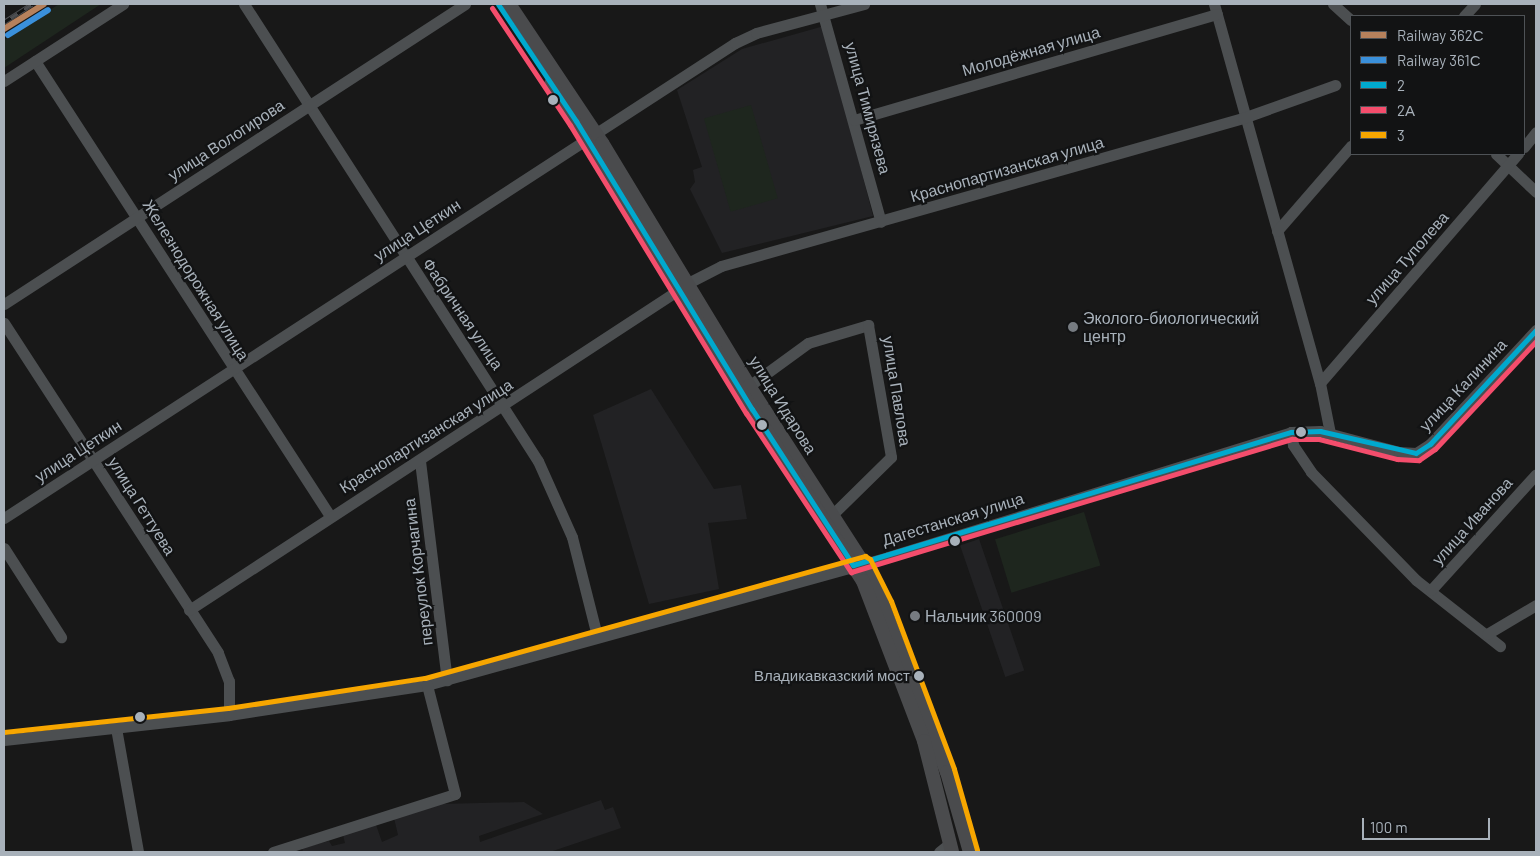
<!DOCTYPE html>
<html>
<head>
<meta charset="utf-8">
<style>
	body { margin:0 }
	#map { position:relative; width:1540px; height:856px; overflow:hidden; background:#181818; font-family:Barlow,sans-serif }
	div>[style] { position:absolute }
	.built>* { inset:0; background:#222224; transform-origin:0 0 }
	.green>* { inset:0; background:#1e261e; transform-origin:0 0 }
	.minor>* { height:11px; margin:-5.5px; padding:0 5.5px; transform-origin:5.5px; border-radius:5.5px; background:#4c4f51 }
	.major>* { height:14px; margin:-7px; padding:0 7px; transform-origin:7px; border-radius:7px; background:#4a4b4d }
	.rail>* { height:4.5px; margin-top:-2.25px; transform-origin:0; background:repeating-linear-gradient(90deg,#121314 0 8px,#4c4e51 0 16px); box-sizing:border-box; border-block:1px solid #4c4e51 }
	.bus-1>* { height:5px; margin:-2.5px; padding:0 2.5px; transform-origin:2.5px; border-radius:2.5px; background:#00a9ce }
	.bus-2>* { height:5px; margin:-2.5px; padding:0 2.5px; transform-origin:2.5px; border-radius:2.5px; background:#f44d6c }
	.bus-3>* { height:5px; margin:-2.5px; padding:0 2.5px; transform-origin:2.5px; border-radius:2.5px; background:#f7a600 }
	.rail-1>* { height:6px; margin:-3px; padding:0 3px; transform-origin:3px; border-radius:3px; background:#b6815c }
	.rail-2>* { height:6px; margin:-3px; padding:0 3px; transform-origin:3px; border-radius:3px; background:#3a90db }
	.dots>* { width:14px; height:14px; translate:-50% -50%; box-sizing:border-box; border:2px solid #121314; border-radius:50% }
	span { translate:-50% -50%; white-space:nowrap; text-align:center; line-height:1.15; -webkit-text-stroke:4.5px #121314; paint-order:stroke }
	.bus-label { font-size:15px; color:#a8b1ba }
	.right { translate:-100% -50%; text-align:right }
	.street-label { font-size:16px; color:#a8b1ba }
	.poi-label { font-size:16px; color:#a8b1ba }
	.left { translate:0 -50%; text-align:left }
	.frame { position:absolute; inset:0; border:5px solid #a8b1ba; pointer-events:none }
	.legend { position:absolute; left:1350px; top:15px; width:175px; height:140px; box-sizing:border-box; background:#121314; border:1px solid #4e5256; margin:0; padding:6px 9px; list-style:none; font-size:15px; color:#a8b1ba }
	.legend li { display:flex; align-items:center; gap:10px; height:25px }
	.legend b { width:25px; border:1px solid #4e5256 }
	.scale { position:absolute; left:1362px; top:818px; width:128px; height:22px; box-sizing:border-box; border:2px solid #a8b1ba; border-top:0; padding-left:6px; font-size:15px; line-height:18px; white-space:nowrap; color:#a8b1ba; -webkit-text-stroke:4px #121314; paint-order:stroke }
</style>
</head>
<body>
<div id="map">
	<div class="built">
		<i style="clip-path:polygon(824px 26px,873px 216px,722px 253px,690px 189px,695px 182px,693px 170px,702px 167px,677px 90px,742px 49px)"></i>
		<i style="clip-path:polygon(651px 389px,714px 489px,741px 485px,747px 519px,708px 523px,719px 589px,649px 604px,593px 415px)"></i>
		<i style="left:979px;top:539px;width:139px;height:20px;rotate:71deg"></i>
		<i style="clip-path:polygon(601px 800px,605px 810px,613px 807px,621px 828px,550px 852px,303px 852px,302px 848px,329px 841px,332px 846px,345px 843px,343px 835px,375px 822px,382px 842px,398px 835px,394px 818px,441px 804px,524px 802px,543px 814px,479px 836px,480px 842px)"></i>
	</div>
	<div class="green">
		<i style="clip-path:polygon(59px 4px,101px 4px,4px 68px,4px 40px)"></i>
		<i style="left:751px;top:105px;width:97px;height:49px;rotate:74deg"></i>
		<i style="left:1084px;top:512px;width:56px;height:93px;rotate:73deg"></i>
	</div>
	<div class="minor">
		<i style="left:244px;top:4px;width:543px;rotate:57.25deg"></i>
		<i style="left:538px;top:461px;width:83px;rotate:65.9deg"></i>
		<i style="left:572px;top:537px;width:102px;rotate:75.8deg"></i>
		<i style="left:820px;top:4px;width:226px;rotate:74.4deg"></i>
		<i style="left:1214px;top:4px;width:394px;rotate:74.4deg"></i>
		<i style="left:1320px;top:383px;width:51px;rotate:78.7deg"></i>
		<i style="left:1333px;top:4px;width:24px;rotate:42deg"></i>
		<i style="left:1464px;top:16px;width:16px;rotate:-47deg"></i>
		<i style="left:35px;top:61px;width:542px;rotate:57.04deg"></i>
		<i style="left:4px;top:81px;width:142px;rotate:-32.9deg"></i>
		<i style="left:854px;top:120px;width:378px;rotate:-16.3deg"></i>
		<i style="left:1524px;top:147px;width:19px;rotate:-51deg"></i>
		<i style="left:1496px;top:154px;width:55px;rotate:43.5deg"></i>
		<i style="left:1277px;top:231px;width:113px;rotate:-49deg"></i>
		<i style="left:688px;top:283px;width:37px;rotate:-27deg"></i>
		<i style="left:721px;top:266px;width:543px;rotate:-15.83deg"></i>
		<i style="left:1243px;top:118px;width:98px;rotate:-19.7deg"></i>
		<i style="left:4px;top:304px;width:550px;rotate:-33.05deg"></i>
		<i style="left:4px;top:323px;width:393px;rotate:57deg"></i>
		<i style="left:218px;top:653px;width:30px;rotate:69deg"></i>
		<i style="left:229px;top:681px;width:34px;rotate:90deg"></i>
		<i style="left:1320px;top:383px;width:303px;rotate:-49.2deg"></i>
		<i style="left:749px;top:386px;width:73px;rotate:-36.1deg"></i>
		<i style="left:808px;top:343px;width:63px;rotate:-16.7deg"></i>
		<i style="left:868px;top:325px;width:134px;rotate:80.1deg"></i>
		<i style="left:891px;top:457px;width:83px;rotate:135.5deg"></i>
		<i style="left:1291px;top:432px;width:13px;rotate:81deg"></i>
		<i style="left:1293px;top:445px;width:32px;rotate:56deg"></i>
		<i style="left:1311px;top:472px;width:151px;rotate:45.8deg"></i>
		<i style="left:1416px;top:580px;width:107px;rotate:38.2deg"></i>
		<i style="left:420px;top:461px;width:221px;rotate:83deg"></i>
		<i style="left:4px;top:518px;width:872px;rotate:-33.02deg"></i>
		<i style="left:735px;top:43px;width:23px;rotate:-25deg"></i>
		<i style="left:756px;top:33px;width:112px;rotate:-15deg"></i>
		<i style="left:4px;top:548px;width:106px;rotate:57.4deg"></i>
		<i style="left:1431px;top:590px;width:156px;rotate:-47.8deg"></i>
		<i style="left:189px;top:610px;width:587px;rotate:-33.18deg"></i>
		<i style="left:1487px;top:634px;width:57px;rotate:-30.6deg"></i>
		<i style="left:116px;top:728px;width:126px;rotate:79.9deg"></i>
		<i style="left:4px;top:740px;width:226px;rotate:-6.3deg"></i>
		<i style="left:229px;top:715px;width:200px;rotate:-8.6deg"></i>
		<i style="left:427px;top:685px;width:478px;rotate:-15.5deg"></i>
		<i style="left:888px;top:557px;width:422px;rotate:-17.2deg"></i>
		<i style="left:1291px;top:432px;width:29px;rotate:-2deg"></i>
		<i style="left:1320px;top:431px;width:82px;rotate:14.9deg"></i>
		<i style="left:1399px;top:452px;width:17px;rotate:3deg"></i>
		<i style="left:1416px;top:453px;width:17px;rotate:-33deg"></i>
		<i style="left:1430px;top:444px;width:156px;rotate:-47.1deg"></i>
		<i style="left:273px;top:852px;width:191px;rotate:-17.7deg"></i>
		<i style="left:455px;top:794px;width:113px;rotate:-104.4deg"></i>
		<i style="left:939px;top:852px;width:14px;rotate:-39deg"></i>
	</div>
	<div class="major">
		<i style="left:509px;top:4px;width:167px;rotate:56.2deg"></i>
		<i style="left:602px;top:143px;width:284px;rotate:58.8deg"></i>
		<i style="left:749px;top:386px;width:227px;rotate:57.2deg"></i>
		<i style="left:872px;top:577px;width:209px;rotate:69deg"></i>
		<i style="left:947px;top:772px;width:83px;rotate:74deg"></i>
		<i style="left:551px;top:84px;width:382px;rotate:58.3deg"></i>
		<i style="left:752px;top:409px;width:205px;rotate:57.2deg"></i>
		<i style="left:863px;top:581px;width:171px;rotate:69.1deg"></i>
		<i style="left:924px;top:741px;width:114px;rotate:75.8deg"></i>
	</div>
	<div class="rail">
		<i style="left:4px;top:22px;width:33px;rotate:-33deg"></i>
	</div>
	<div class="bus-1">
		<i style="left:498px;top:4px;width:141px;rotate:56.3deg"></i>
		<i style="left:576px;top:121px;width:338px;rotate:58.6deg"></i>
		<i style="left:752px;top:409px;width:186px;rotate:57.1deg"></i>
		<i style="left:853px;top:565px;width:458px;rotate:-16.9deg"></i>
		<i style="left:1291px;top:432px;width:29px;rotate:-2deg"></i>
		<i style="left:1320px;top:431px;width:98px;rotate:12.9deg"></i>
		<i style="left:1416px;top:453px;width:17px;rotate:-33deg"></i>
		<i style="left:1430px;top:444px;width:156px;rotate:-47.1deg"></i>
	</div>
	<div class="bus-2">
		<i style="left:492px;top:8px;width:141px;rotate:56.3deg"></i>
		<i style="left:570px;top:125px;width:338px;rotate:58.6deg"></i>
		<i style="left:746px;top:413px;width:191px;rotate:56.6deg"></i>
		<i style="left:851px;top:572px;width:461px;rotate:-16.8deg"></i>
		<i style="left:1292px;top:439px;width:27px"></i>
		<i style="left:1319px;top:439px;width:81px;rotate:14.4deg"></i>
		<i style="left:1397px;top:459px;width:22px;rotate:3deg"></i>
		<i style="left:1419px;top:460px;width:19px;rotate:-35deg"></i>
		<i style="left:1435px;top:449px;width:148px;rotate:-46.9deg"></i>
	</div>
	<div class="bus-3">
		<i style="left:4px;top:732px;width:225px;rotate:-6.1deg"></i>
		<i style="left:228px;top:708px;width:199px;rotate:-8.7deg"></i>
		<i style="left:425px;top:678px;width:457px;rotate:-15.5deg"></i>
		<i style="left:865px;top:556px;width:6px;rotate:31deg"></i>
		<i style="left:870px;top:559px;width:47px;rotate:63.4deg"></i>
		<i style="left:891px;top:601px;width:179px;rotate:69.4deg"></i>
		<i style="left:954px;top:769px;width:84px;rotate:74.1deg"></i>
	</div>
	<div class="rail-1">
		<i style="left:4px;top:29px;width:47px;rotate:-32deg"></i>
	</div>
	<div class="rail-2">
		<i style="left:8px;top:35px;width:47px;rotate:-32deg"></i>
	</div>
	<div class="dots">
		<i style="left:553px;top:100px;background:#a8b1ba"></i>
		<i style="left:1073px;top:327px;background:#767b81"></i>
		<i style="left:762px;top:425px;background:#a8b1ba"></i>
		<i style="left:1301px;top:432px;background:#a8b1ba"></i>
		<i style="left:955px;top:541px;background:#a8b1ba"></i>
		<i style="left:915px;top:616px;background:#767b81"></i>
		<i style="left:919px;top:676px;background:#a8b1ba"></i>
		<i style="left:140px;top:717px;background:#a8b1ba"></i>
	</div>
	<div class="bus-label">
		<span class="right" style="left:910px;top:676px">Владикавказский мост</span>
	</div>
	<div class="street-label">
		<span style="left:1031px;top:51px;rotate:-16deg">Молодёжная улица</span>
		<span style="left:868px;top:108px;rotate:75deg">улица Тимирязева</span>
		<span style="left:226px;top:140px;rotate:-33deg">улица Вологирова</span>
		<span style="left:1007px;top:169px;rotate:-16deg">Краснопартизанская улица</span>
		<span style="left:417px;top:230px;rotate:-33deg">улица Цеткин</span>
		<span style="left:1407px;top:258px;rotate:-49deg">улица Туполева</span>
		<span style="left:196px;top:280px;rotate:58deg">Железнодорожная улица</span>
		<span style="left:463px;top:314px;rotate:56deg">Фабричная улица</span>
		<span style="left:1463px;top:385px;rotate:-47deg">улица Калинина</span>
		<span style="left:897px;top:391px;rotate:81deg">улица Павлова</span>
		<span style="left:783px;top:405px;rotate:58deg">улица Идарова</span>
		<span style="left:426px;top:436px;rotate:-32deg">Краснопартизанская улица</span>
		<span style="left:78px;top:451px;rotate:-33deg">улица Цеткин</span>
		<span style="left:142px;top:506px;rotate:58deg">улица Геттуева</span>
		<span style="left:953px;top:519px;rotate:-17deg">Дагестанская улица</span>
		<span style="left:1472px;top:521px;rotate:-48deg">улица Иванова</span>
		<span style="left:418px;top:572px;rotate:-97deg">переулок Корчагина</span>
	</div>
	<div class="poi-label">
		<span class="left" style="left:1083px;top:327px">Эколого-биологический<br>центр</span>
		<span class="left" style="left:925px;top:616px">Нальчик 360009</span>
	</div>
	<div class="frame"></div>
	<ul class="legend">
	<li><b style="height:6px;background:#b6815c"></b>Railway 362С</li>
	<li><b style="height:6px;background:#3a90db"></b>Railway 361С</li>
	<li><b style="height:6px;background:#00a9ce"></b>2</li>
	<li><b style="height:6px;background:#f44d6c"></b>2А</li>
	<li><b style="height:6px;background:#f7a600"></b>3</li>
	</ul>
	<div class="scale">100 m</div>
</div>
</body>
</html>
